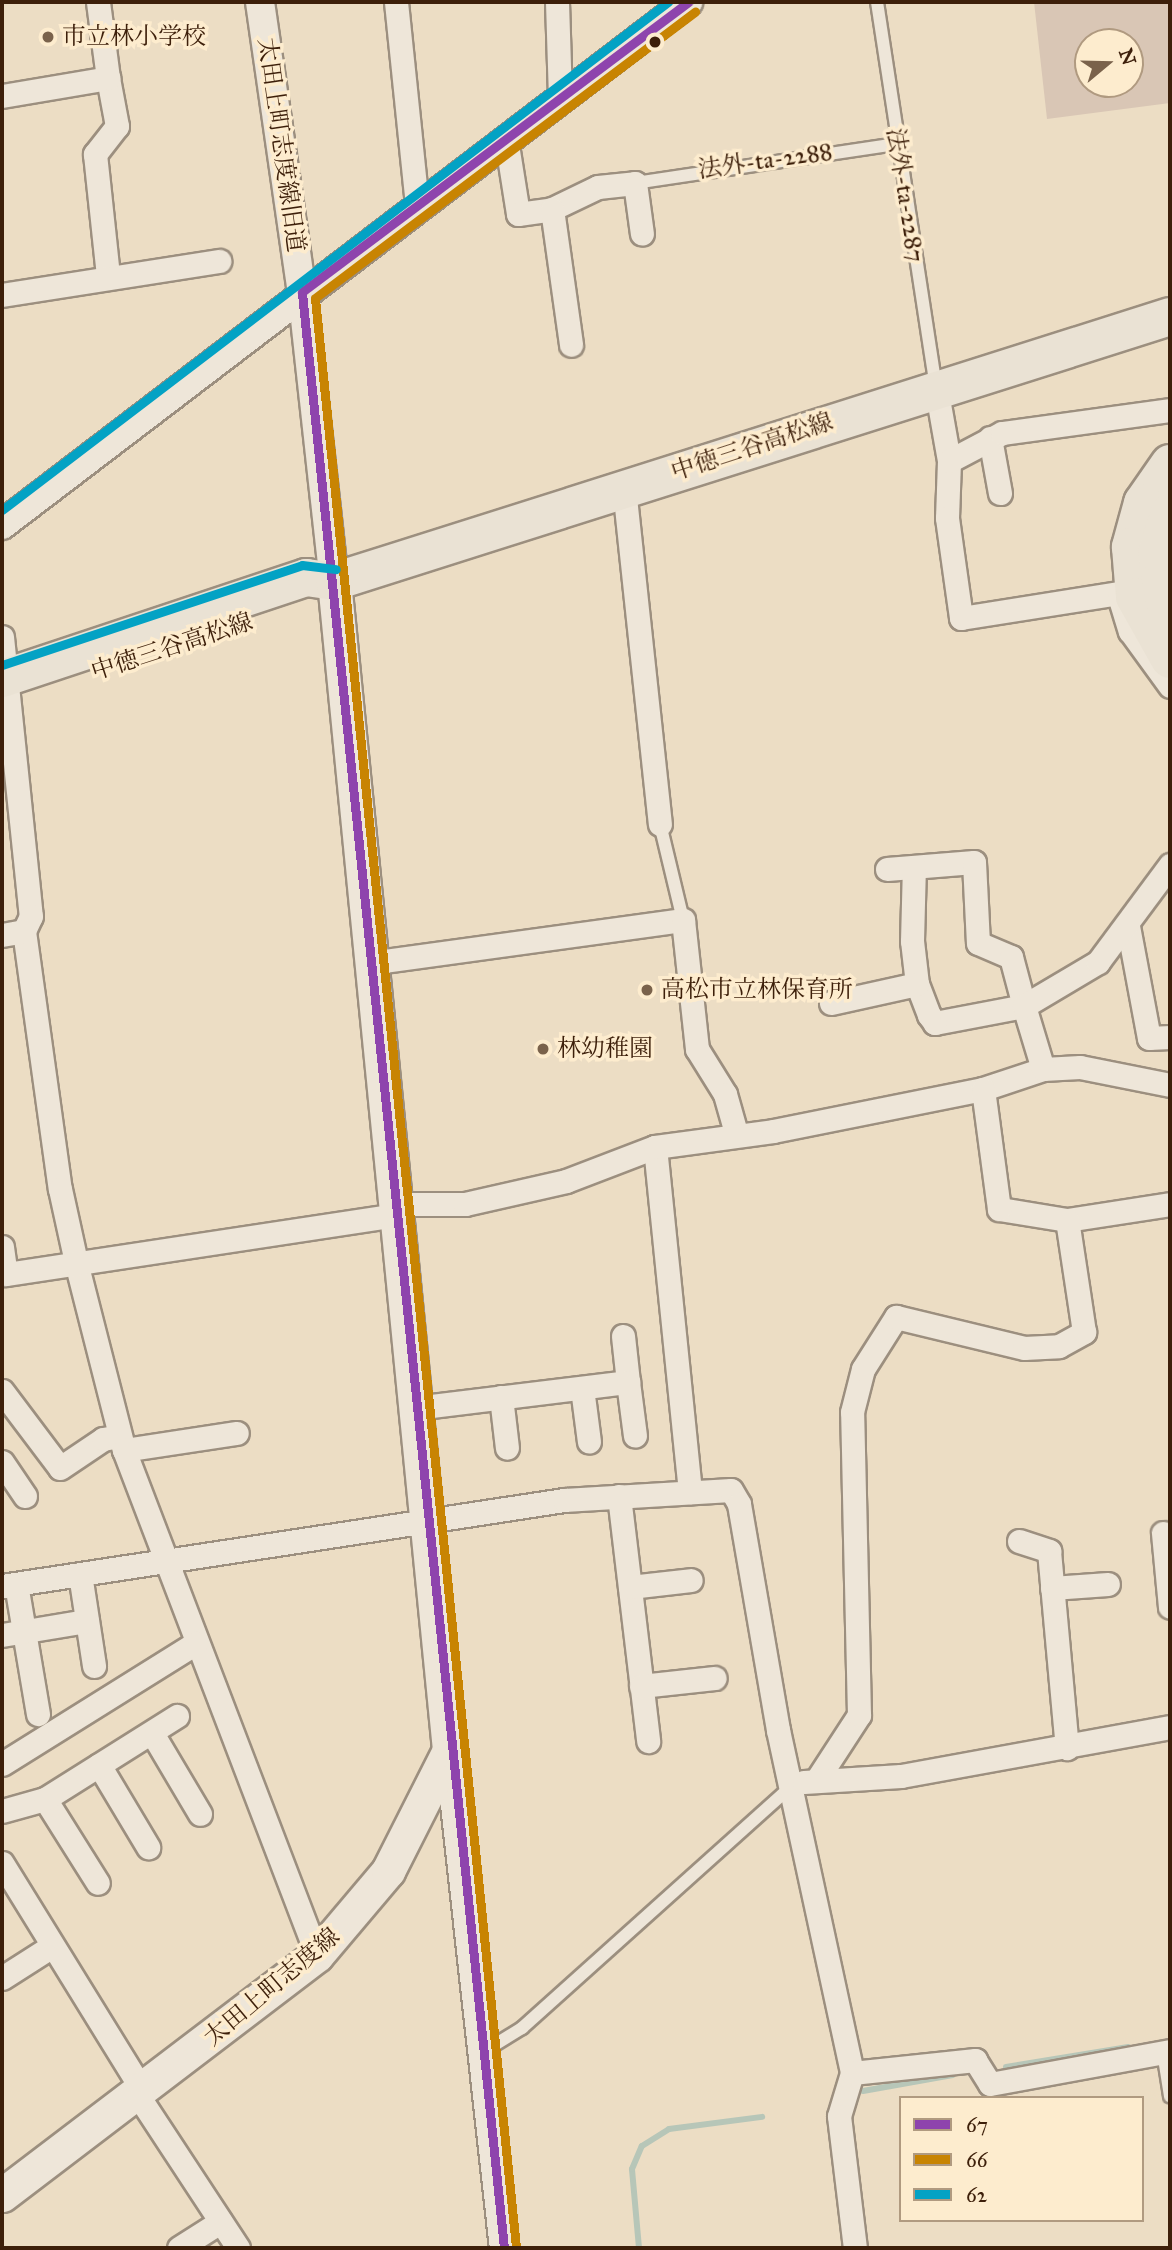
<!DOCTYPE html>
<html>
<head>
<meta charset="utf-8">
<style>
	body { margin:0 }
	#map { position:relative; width:1172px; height:2250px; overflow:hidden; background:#ecddc4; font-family:"IM FELL Great Primer","Noto Serif JP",serif }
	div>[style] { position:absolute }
	.stream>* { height:6px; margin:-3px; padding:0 3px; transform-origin:3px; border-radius:3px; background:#b7c6b8 }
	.building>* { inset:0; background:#d9c6b5 }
	.roads { filter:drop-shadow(2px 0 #9c8f7f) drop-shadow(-2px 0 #9c8f7f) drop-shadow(0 2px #9c8f7f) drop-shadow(0 -2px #9c8f7f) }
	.service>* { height:12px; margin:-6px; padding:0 6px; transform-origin:6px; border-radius:6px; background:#eee6d9 }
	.minor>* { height:23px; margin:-11.5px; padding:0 11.5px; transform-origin:11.5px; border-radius:11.5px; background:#eee6d9 }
	.tertiary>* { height:28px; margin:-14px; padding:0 14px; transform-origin:14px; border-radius:14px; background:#eee6d9 }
	.secondary>* { height:33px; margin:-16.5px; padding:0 16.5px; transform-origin:16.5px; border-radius:16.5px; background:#eee6d9 }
	.primary>* { height:37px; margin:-18.5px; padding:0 18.5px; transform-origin:18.5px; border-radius:18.5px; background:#eae2d4 }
	.motorway>* { height:38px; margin:-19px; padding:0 19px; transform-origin:19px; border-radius:19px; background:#eae2d4 }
	.bus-1>* { height:9px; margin:-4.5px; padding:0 4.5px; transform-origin:4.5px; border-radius:4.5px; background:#8e44ad }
	.bus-2>* { height:9px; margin:-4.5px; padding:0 4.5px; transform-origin:4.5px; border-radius:4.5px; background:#c88402 }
	.bus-3>* { height:9px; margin:-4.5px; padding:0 4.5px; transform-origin:4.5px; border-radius:4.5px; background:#03a2c4 }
	.dots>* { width:19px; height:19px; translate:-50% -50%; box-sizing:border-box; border:4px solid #fdecce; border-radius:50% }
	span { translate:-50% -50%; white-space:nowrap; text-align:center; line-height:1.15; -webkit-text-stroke:7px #fdecce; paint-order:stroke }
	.poi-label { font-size:24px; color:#3d1f0a }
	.left { translate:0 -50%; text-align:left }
	.street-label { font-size:24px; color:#3d1f0a }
	.frame { position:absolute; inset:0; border:4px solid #3d1f0a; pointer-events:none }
	.legend { position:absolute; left:899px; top:2096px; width:245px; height:126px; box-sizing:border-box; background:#fdecce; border:2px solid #b09a80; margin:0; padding:9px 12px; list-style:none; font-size:21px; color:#3d1f0a }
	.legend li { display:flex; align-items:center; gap:14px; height:35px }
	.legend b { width:35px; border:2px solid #b09a80 }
	.north { position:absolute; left:1074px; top:28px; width:70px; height:70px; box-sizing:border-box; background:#fdecce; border:2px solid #b09a80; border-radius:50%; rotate:71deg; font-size:19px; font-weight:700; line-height:28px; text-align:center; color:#3d1f0a }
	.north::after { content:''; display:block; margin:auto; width:24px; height:32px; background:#7a624b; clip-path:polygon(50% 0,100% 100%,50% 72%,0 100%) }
</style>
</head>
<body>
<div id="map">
	<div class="stream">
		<i style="left:1006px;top:2067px;width:124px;rotate:-9.3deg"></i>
		<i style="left:863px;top:2091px;width:91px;rotate:-10.1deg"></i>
		<i style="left:639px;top:2248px;width:79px;rotate:-95.1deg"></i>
		<i style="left:632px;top:2169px;width:25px;rotate:-67deg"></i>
		<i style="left:642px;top:2146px;width:32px;rotate:-32deg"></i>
		<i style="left:669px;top:2129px;width:94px;rotate:-7.4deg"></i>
	</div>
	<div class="building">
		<i style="clip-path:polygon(evenodd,1034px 2px,1170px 2px,1170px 103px,1047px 119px,1034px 2px,1088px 42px,1130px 42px,1130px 84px,1088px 84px,1088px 42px)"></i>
	</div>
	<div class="roads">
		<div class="service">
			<i style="left:877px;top:2px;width:389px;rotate:81.3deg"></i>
			<i style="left:635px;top:183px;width:264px;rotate:-8.5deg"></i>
			<i style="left:660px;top:824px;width:99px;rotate:76.5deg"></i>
			<i style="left:483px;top:2052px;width:46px;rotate:-31.6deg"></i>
			<i style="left:522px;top:2028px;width:361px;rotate:-41.9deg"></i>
			<i style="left:1163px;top:2052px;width:45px;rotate:81deg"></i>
		</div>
		<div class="minor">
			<i style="left:396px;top:2px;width:204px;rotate:84.1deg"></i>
			<i style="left:557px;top:2px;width:96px;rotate:88.2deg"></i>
			<i style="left:108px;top:78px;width:49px;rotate:79.4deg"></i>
			<i style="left:117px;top:126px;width:36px;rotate:128deg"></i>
			<i style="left:95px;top:154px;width:122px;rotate:83.9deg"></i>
			<i style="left:2px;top:96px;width:108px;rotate:-9.6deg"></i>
			<i style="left:108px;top:78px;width:77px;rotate:-97.5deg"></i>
			<i style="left:506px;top:138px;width:77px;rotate:81deg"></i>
			<i style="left:518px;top:214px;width:34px;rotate:-8deg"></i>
			<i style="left:552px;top:209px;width:51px;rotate:-25.6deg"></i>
			<i style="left:598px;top:187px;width:37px;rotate:-6deg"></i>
			<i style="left:635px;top:183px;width:51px;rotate:82.2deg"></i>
			<i style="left:552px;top:209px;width:137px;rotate:82deg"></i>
			<i style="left:2px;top:295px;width:220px;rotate:-8.9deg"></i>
			<i style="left:936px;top:387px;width:75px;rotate:80deg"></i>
			<i style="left:949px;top:461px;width:57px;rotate:92deg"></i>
			<i style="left:947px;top:518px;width:101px;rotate:82deg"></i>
			<i style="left:961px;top:618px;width:159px;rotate:-9deg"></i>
			<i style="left:990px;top:438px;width:56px;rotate:79.7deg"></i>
			<i style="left:949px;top:461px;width:60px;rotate:-27.8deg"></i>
			<i style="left:1002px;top:433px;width:170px;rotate:-7.8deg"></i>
			<i style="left:624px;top:488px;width:338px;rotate:83.9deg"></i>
			<i style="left:1119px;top:596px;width:37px;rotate:73deg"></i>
			<i style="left:1130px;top:631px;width:68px;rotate:54deg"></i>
			<i style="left:2px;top:637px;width:281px;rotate:84.1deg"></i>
			<i style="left:31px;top:916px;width:17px;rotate:115deg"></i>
			<i style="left:24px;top:931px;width:260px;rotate:82.1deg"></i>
			<i style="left:60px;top:1189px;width:79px;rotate:77.6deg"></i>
			<i style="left:77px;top:1266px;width:190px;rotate:75.7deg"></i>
			<i style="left:124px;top:1450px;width:541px;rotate:69.08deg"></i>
			<i style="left:887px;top:869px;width:87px;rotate:-4.6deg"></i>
			<i style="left:974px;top:862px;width:81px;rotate:87.2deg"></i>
			<i style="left:978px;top:943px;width:36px;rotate:23deg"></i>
			<i style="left:1011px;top:957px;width:51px;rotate:75.1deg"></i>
			<i style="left:1024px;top:1006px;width:91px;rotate:169.2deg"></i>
			<i style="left:935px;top:1023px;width:10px;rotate:-127deg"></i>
			<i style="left:929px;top:1015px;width:33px;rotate:-111deg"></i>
			<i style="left:917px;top:984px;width:43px;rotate:-96.6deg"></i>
			<i style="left:912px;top:941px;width:74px;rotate:-88.5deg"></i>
			<i style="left:1128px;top:926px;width:114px;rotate:79.4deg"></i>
			<i style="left:1149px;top:1038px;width:21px;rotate:-3deg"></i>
			<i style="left:2px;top:935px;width:22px;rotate:-10deg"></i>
			<i style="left:369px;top:963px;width:317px;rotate:-7.8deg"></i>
			<i style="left:683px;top:920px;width:130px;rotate:83.8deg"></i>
			<i style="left:697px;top:1049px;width:53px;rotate:58.1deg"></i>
			<i style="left:725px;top:1094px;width:41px;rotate:74.2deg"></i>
			<i style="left:831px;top:1003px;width:88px;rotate:-12.5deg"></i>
			<i style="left:1043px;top:1069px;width:37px;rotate:-3deg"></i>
			<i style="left:1080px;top:1067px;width:92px;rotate:11.3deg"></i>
			<i style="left:655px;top:1147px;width:347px;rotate:84.2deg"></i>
			<i style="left:395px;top:1204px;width:70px"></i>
			<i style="left:465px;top:1204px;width:104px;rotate:-12.8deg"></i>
			<i style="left:566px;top:1181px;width:95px;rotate:-20.9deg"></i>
			<i style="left:655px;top:1147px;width:119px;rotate:-7.7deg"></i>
			<i style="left:773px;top:1131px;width:214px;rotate:-11.3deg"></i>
			<i style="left:983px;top:1089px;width:63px;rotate:-18.4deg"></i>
			<i style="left:1043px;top:1069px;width:66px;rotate:-106.8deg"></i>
			<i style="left:1024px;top:1006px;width:86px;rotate:-30.7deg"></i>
			<i style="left:1098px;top:962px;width:121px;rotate:-53.4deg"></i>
			<i style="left:1067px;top:1220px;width:104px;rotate:-8.8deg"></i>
			<i style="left:2px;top:1247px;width:27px;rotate:82deg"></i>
			<i style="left:6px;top:1274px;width:394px;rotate:-8.6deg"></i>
			<i style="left:623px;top:1336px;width:46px;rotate:83.8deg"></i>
			<i style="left:582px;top:1388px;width:54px;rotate:82.6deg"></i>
			<i style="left:2px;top:1391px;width:96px;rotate:53deg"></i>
			<i style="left:60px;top:1468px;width:52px;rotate:-34deg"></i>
			<i style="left:103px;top:1439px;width:17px;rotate:-10deg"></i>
			<i style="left:501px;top:1397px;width:51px;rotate:83.3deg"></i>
			<i style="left:415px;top:1408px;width:215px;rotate:-7deg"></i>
			<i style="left:628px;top:1382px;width:54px;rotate:82.6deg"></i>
			<i style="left:124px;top:1450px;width:114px;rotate:-8.6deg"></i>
			<i style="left:2px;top:1462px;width:41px;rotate:55.9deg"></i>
			<i style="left:619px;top:1496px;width:247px;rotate:83.2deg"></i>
			<i style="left:1163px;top:1533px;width:74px;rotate:84.6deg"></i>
			<i style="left:1019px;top:1541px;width:32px;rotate:18deg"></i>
			<i style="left:1049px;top:1551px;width:198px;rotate:84.8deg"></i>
			<i style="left:80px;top:1574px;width:93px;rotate:81.3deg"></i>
			<i style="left:16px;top:1584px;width:132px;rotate:80.4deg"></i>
			<i style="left:2px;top:1586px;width:569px;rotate:-8.7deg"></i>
			<i style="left:564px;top:1500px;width:167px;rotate:-3.4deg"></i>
			<i style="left:731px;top:1490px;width:16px;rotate:60deg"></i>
			<i style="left:739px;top:1504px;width:229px;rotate:80.2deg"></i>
			<i style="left:778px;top:1730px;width:351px;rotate:77.8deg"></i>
			<i style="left:852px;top:2073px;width:45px;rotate:106.8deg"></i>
			<i style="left:839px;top:2116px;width:133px;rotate:83.1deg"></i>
			<i style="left:630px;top:1587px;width:61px;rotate:-6.5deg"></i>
			<i style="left:1052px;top:1588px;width:56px;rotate:-4.1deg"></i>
			<i style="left:2px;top:1635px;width:86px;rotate:-9.4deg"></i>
			<i style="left:641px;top:1686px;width:74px;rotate:-6.2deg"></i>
			<i style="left:152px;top:1733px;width:94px;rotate:59.3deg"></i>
			<i style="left:2px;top:1764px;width:229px;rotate:-32deg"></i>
			<i style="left:99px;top:1765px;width:96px;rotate:59.1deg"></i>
			<i style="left:816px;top:1781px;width:79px;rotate:-56.9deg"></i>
			<i style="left:859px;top:1715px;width:303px;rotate:-91.3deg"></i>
			<i style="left:852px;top:1412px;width:44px;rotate:-75.7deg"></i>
			<i style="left:863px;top:1369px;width:62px;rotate:-57.6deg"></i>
			<i style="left:896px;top:1317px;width:132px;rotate:13.6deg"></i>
			<i style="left:1024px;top:1348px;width:35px;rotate:-3deg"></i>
			<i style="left:1059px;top:1346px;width:29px;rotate:-29deg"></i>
			<i style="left:1084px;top:1332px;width:113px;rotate:-98.6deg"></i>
			<i style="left:1067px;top:1220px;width:69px;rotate:-170.8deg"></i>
			<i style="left:999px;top:1209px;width:121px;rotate:-97.6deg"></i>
			<i style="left:804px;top:1782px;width:97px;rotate:-3.5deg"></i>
			<i style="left:901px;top:1776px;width:273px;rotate:-10.3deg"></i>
			<i style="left:45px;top:1799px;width:99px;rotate:57.8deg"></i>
			<i style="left:2px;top:1811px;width:45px;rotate:-15.6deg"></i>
			<i style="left:45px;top:1799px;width:156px;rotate:-32.2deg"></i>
			<i style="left:2px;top:1863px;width:267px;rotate:58.3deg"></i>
			<i style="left:2px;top:1978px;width:59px;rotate:-32.6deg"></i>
			<i style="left:852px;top:2073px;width:124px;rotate:-6deg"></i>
			<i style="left:975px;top:2060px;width:28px;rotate:58deg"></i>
			<i style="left:990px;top:2084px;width:183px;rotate:-10.4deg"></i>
			<i style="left:137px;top:2094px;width:184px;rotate:56.7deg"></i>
			<i style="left:179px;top:2248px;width:49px;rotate:-32.4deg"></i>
		</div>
		<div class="tertiary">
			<i style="left:260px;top:2px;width:293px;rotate:81.8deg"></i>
			<i style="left:302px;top:292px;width:291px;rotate:83.7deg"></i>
			<i style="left:2px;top:525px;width:863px;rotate:-37.32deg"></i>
			<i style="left:449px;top:1750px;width:501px;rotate:83.7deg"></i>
		</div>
		<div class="secondary">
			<i style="left:2px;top:2195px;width:396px;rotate:-37.3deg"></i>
			<i style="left:317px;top:1955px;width:110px;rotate:-49.8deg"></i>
			<i style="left:388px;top:1871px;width:136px;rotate:-63.2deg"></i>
			<i style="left:449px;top:1750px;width:1175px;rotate:-95.62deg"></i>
		</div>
		<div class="primary">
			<i style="left:2px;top:678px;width:320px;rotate:-18.4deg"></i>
			<i style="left:306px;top:577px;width:28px;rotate:8deg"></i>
			<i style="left:334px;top:581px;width:877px;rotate:-17.59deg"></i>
		</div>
		<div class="motorway">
			<i style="left:1170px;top:464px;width:47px;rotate:124.7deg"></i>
			<i style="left:1143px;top:503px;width:46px;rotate:105.3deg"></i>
			<i style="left:1131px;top:547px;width:50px;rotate:85.4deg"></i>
			<i style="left:1135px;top:597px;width:71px;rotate:60.6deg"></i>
			<i style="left:1164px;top:599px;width:47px;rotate:-98.7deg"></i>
			<i style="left:1157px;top:553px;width:42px;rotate:-72deg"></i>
		</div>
	</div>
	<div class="bus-1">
		<i style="left:504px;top:2248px;width:1966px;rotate:-95.9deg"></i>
		<i style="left:302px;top:292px;width:483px;rotate:-36.9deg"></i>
	</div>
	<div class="bus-2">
		<i style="left:516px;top:2247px;width:1959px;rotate:-95.89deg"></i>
		<i style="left:315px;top:298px;width:476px;rotate:-37deg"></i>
	</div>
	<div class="bus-3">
		<i style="left:2px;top:510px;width:838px;rotate:-37.34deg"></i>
		<i style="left:2px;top:665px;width:316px;rotate:-18.4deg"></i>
		<i style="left:302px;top:565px;width:34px;rotate:7deg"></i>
	</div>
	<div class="dots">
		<i style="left:48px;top:37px;background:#7a624b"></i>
		<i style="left:655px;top:42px;background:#3d1f0a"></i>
		<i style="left:647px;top:990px;background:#7a624b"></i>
		<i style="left:543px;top:1049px;background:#7a624b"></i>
	</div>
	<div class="poi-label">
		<span class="left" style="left:62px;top:37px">市立林小学校</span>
		<span class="left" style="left:661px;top:990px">高松市立林保育所</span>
		<span class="left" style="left:557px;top:1049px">林幼稚園</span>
	</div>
	<div class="street-label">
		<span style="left:281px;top:145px;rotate:82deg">太田上町志度線旧道</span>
		<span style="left:765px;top:161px;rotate:-8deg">法外-ta-2288</span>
		<span style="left:905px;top:195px;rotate:81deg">法外-ta-2287</span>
		<span style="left:752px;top:447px;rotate:-18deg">中徳三谷高松線</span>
		<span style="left:172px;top:647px;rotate:-18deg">中徳三谷高松線</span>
		<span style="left:272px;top:1987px;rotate:-40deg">太田上町志度線</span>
	</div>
	<div class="frame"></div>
	<ul class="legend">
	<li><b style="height:9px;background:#8e44ad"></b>67</li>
	<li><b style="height:9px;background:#c88402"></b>66</li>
	<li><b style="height:9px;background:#03a2c4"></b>62</li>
	</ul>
	<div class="north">N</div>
</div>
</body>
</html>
